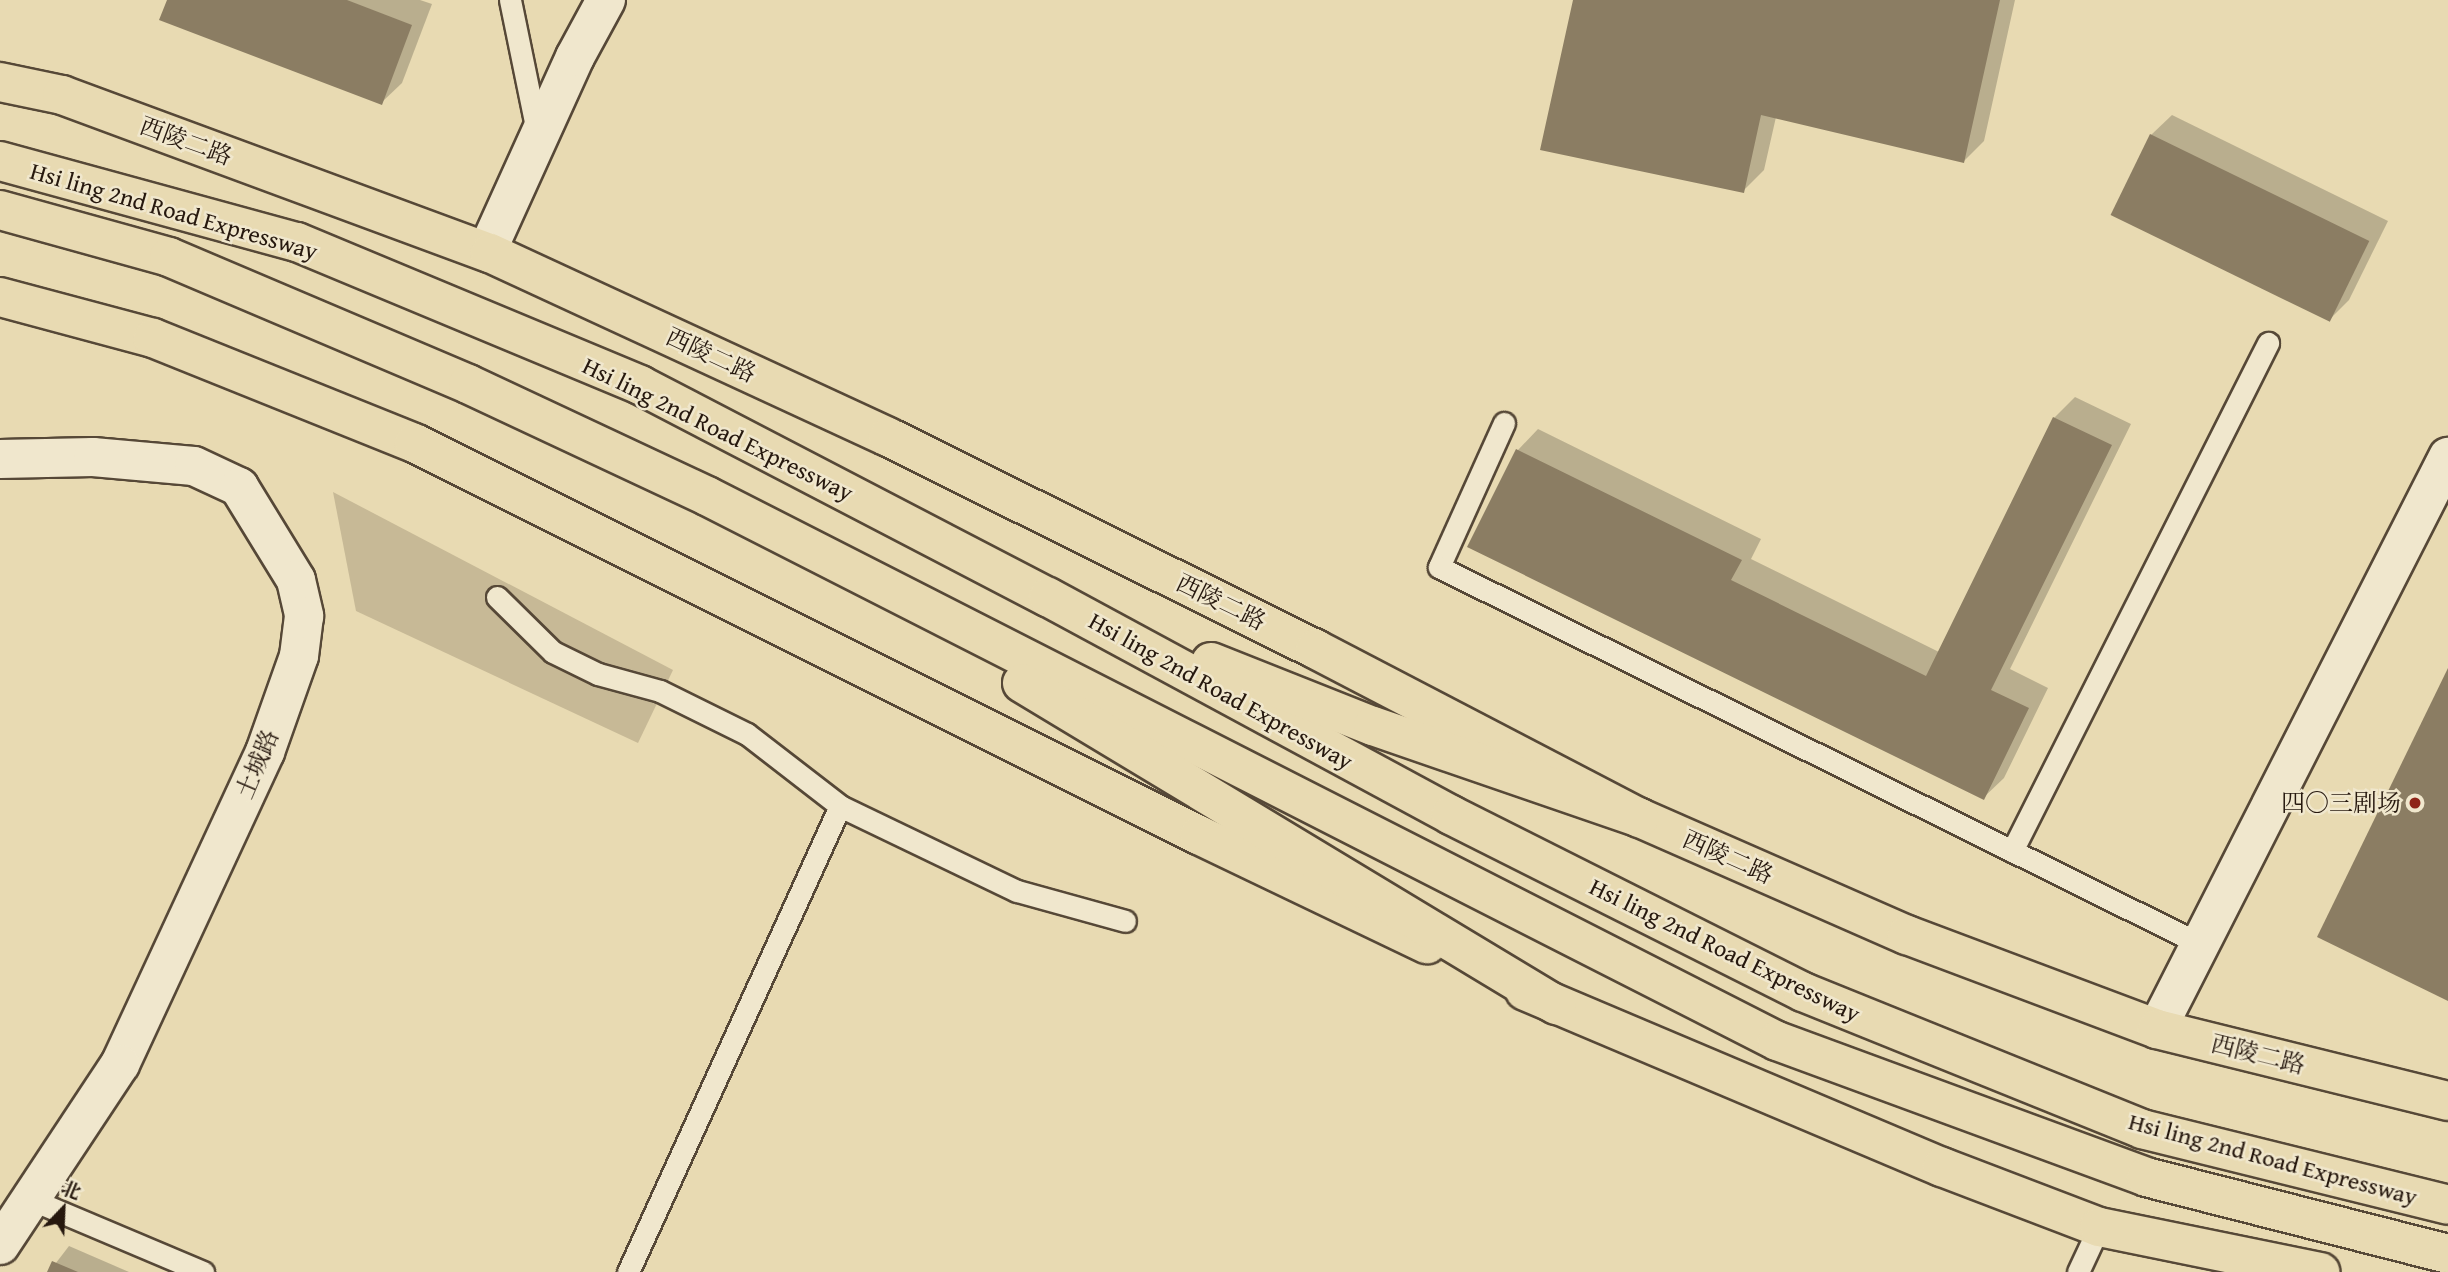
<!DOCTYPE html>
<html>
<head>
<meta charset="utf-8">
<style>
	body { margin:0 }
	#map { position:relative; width:2448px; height:1272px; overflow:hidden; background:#e8dab2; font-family:"Gentium Book Plus","Noto Serif SC",serif }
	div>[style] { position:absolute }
	.green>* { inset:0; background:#c7b996 }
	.shadow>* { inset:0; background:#0003 }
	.building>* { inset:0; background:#8b7d63; transform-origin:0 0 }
	.roads { filter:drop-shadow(2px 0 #564837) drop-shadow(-2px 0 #564837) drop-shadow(0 2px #564837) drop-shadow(0 -2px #564837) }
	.service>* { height:21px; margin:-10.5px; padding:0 10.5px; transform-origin:10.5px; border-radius:10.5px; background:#f0e7cd }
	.minor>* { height:38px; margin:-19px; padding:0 19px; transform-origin:19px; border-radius:19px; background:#f0e7cd }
	.tertiary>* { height:38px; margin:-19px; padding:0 19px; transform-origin:19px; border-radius:19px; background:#f0e7cd }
	.primary>* { height:38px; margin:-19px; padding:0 19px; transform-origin:19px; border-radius:19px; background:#e8dab2 }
	.trunk>* { height:38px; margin:-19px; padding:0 19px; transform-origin:19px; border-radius:19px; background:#e8dab2 }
	.dots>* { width:19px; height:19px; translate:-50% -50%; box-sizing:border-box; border:4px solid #f0e7cd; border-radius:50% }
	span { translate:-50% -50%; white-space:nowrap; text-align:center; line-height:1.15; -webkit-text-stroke:5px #f0e7cd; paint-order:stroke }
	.street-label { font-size:24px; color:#26180e }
	.poi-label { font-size:24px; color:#26180e }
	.right { translate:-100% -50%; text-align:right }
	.north { position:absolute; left:28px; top:1174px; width:70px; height:70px; -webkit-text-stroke:5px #f0e7cd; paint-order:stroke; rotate:23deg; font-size:19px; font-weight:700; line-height:28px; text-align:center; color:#26180e }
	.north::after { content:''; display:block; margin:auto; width:24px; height:32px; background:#26180e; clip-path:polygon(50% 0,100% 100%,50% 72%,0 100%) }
</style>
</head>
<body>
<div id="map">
	<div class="green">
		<i style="clip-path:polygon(333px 492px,673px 670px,638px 743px,356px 611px)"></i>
	</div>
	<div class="shadow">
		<i style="clip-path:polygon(169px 0,420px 0,432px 4px,402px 83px,381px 103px)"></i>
		<i style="clip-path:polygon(1574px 0,2015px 0,1984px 141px,1964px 161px,1776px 117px,1764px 170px,1743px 191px)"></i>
		<i style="clip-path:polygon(2172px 115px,2388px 221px,2349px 300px,2329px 320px,2151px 135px)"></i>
		<i style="clip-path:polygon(2075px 397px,2131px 424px,2010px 669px,2048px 688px,2004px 778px,1983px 798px,1470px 546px,1518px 450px,1538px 429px,1761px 539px,1751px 559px,1939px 652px,2054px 418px)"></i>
		<i style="clip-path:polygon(69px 1246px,129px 1272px,49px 1272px)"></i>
	</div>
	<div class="building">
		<i style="clip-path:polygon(167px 0,347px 0,412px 25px,382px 105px,159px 20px)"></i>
		<i style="clip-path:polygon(1573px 0,2000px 0,1964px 163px,1761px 115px,1744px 193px,1540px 150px)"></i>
		<i style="left:2150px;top:134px;width:244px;height:90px;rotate:26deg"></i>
		<i style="clip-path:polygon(2053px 417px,2112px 445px,1991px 690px,2029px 708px,1984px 800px,1467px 547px,1516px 449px,1742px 560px,1731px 580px,1926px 676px)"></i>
		<i style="clip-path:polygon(2448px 668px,2448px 1001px,2317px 937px)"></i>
		<i style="clip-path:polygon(52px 1261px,78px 1272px,47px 1272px)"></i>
	</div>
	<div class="roads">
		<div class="service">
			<i style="left:510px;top:0;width:135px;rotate:78.4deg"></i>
			<i style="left:1504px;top:423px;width:158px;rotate:114.3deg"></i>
			<i style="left:1439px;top:567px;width:849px;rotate:26.35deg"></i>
			<i style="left:497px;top:597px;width:78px;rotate:44.5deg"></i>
			<i style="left:553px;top:652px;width:50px;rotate:26.1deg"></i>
			<i style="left:598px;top:674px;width:64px;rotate:15.3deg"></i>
			<i style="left:660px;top:691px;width:97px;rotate:26.3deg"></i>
			<i style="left:747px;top:734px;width:118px;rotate:37.7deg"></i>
			<i style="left:840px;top:806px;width:196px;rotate:25.7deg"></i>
			<i style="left:1017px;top:891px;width:112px;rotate:15.5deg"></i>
			<i style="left:2012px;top:851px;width:569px;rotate:-63.25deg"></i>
			<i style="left:30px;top:1199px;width:188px;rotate:22.9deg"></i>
			<i style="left:628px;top:1272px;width:512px;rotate:-65.54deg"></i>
			<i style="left:2078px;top:1272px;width:50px;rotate:-65deg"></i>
		</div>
		<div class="minor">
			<i style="left:487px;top:251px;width:213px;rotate:-65.6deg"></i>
			<i style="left:575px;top:57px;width:65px;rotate:-61.5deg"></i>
			<i style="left:0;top:459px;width:93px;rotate:-1.2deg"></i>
			<i style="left:93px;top:457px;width:101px;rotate:5.1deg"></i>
			<i style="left:194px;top:466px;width:50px;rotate:25deg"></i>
			<i style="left:239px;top:487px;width:109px;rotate:58.5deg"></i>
			<i style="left:296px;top:580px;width:37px;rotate:77deg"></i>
			<i style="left:304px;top:616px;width:40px;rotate:97.1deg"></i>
			<i style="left:299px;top:656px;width:102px;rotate:109.5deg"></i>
			<i style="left:265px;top:752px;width:344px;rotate:114.9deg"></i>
			<i style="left:120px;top:1064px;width:217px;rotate:123.5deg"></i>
		</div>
		<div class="tertiary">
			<i style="left:2157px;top:1029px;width:642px;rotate:-63.04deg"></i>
		</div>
		<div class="primary">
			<i style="left:0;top:82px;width:63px;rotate:11.8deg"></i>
			<i style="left:62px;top:95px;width:456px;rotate:20.3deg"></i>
			<i style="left:490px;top:253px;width:438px;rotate:24.8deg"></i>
			<i style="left:888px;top:437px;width:477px;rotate:26.4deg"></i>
			<i style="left:1315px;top:649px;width:366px;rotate:27.5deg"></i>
			<i style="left:1640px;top:818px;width:292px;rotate:23.7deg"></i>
			<i style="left:1907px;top:935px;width:267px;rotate:20.6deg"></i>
			<i style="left:2157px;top:1029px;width:300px;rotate:13.9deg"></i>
			<i style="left:0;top:297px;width:158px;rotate:15deg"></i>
			<i style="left:153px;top:338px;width:281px;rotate:21.9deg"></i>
			<i style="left:414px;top:443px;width:877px;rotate:26.54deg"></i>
			<i style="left:1199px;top:835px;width:253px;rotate:25.6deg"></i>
			<i style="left:1525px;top:991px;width:453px;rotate:22.9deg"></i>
			<i style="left:1942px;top:1167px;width:168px;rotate:20.9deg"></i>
			<i style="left:2099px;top:1227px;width:226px;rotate:11.5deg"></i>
		</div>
		<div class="trunk">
			<i style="left:0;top:161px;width:308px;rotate:15.3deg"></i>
			<i style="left:297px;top:242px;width:372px;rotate:22.6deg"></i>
			<i style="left:640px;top:385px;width:460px;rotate:27.5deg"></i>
			<i style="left:1048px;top:597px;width:458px;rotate:28.4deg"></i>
			<i style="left:1451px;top:815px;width:394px;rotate:26.7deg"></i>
			<i style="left:1803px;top:992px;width:366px;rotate:22deg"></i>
			<i style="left:2142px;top:1129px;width:315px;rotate:13.9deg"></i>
			<i style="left:0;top:210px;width:175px;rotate:15.5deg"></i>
			<i style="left:169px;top:257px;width:325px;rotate:23deg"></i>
			<i style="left:468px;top:384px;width:264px;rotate:25.1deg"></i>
			<i style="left:707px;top:496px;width:1201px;rotate:26.99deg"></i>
			<i style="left:1777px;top:1041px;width:393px;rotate:20.2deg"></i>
			<i style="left:2146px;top:1177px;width:312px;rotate:14.3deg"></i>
			<i style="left:1211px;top:662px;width:174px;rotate:21.6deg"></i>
			<i style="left:1373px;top:726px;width:282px;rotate:19deg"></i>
			<i style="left:1022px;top:683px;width:624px;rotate:31.09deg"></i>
		</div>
	</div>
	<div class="dots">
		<i style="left:2415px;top:803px;background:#8f2418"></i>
	</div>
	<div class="street-label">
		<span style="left:186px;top:141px;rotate:20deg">西陵二路</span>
		<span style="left:174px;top:211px;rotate:16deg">Hsi ling 2nd Road Expressway</span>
		<span style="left:711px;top:355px;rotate:25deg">西陵二路</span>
		<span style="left:718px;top:429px;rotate:26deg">Hsi ling 2nd Road Expressway</span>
		<span style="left:1221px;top:602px;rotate:26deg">西陵二路</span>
		<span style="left:1221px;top:691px;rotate:29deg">Hsi ling 2nd Road Expressway</span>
		<span style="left:257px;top:764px;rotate:-67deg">土城路</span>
		<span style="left:1728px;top:857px;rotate:24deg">西陵二路</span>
		<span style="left:1725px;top:950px;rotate:26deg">Hsi ling 2nd Road Expressway</span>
		<span style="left:2258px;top:1054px;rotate:14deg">西陵二路</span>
		<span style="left:2273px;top:1159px;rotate:15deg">Hsi ling 2nd Road Expressway</span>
	</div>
	<div class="poi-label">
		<span class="right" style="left:2401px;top:803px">四〇三剧场</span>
	</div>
	<div class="north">北</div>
</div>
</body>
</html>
